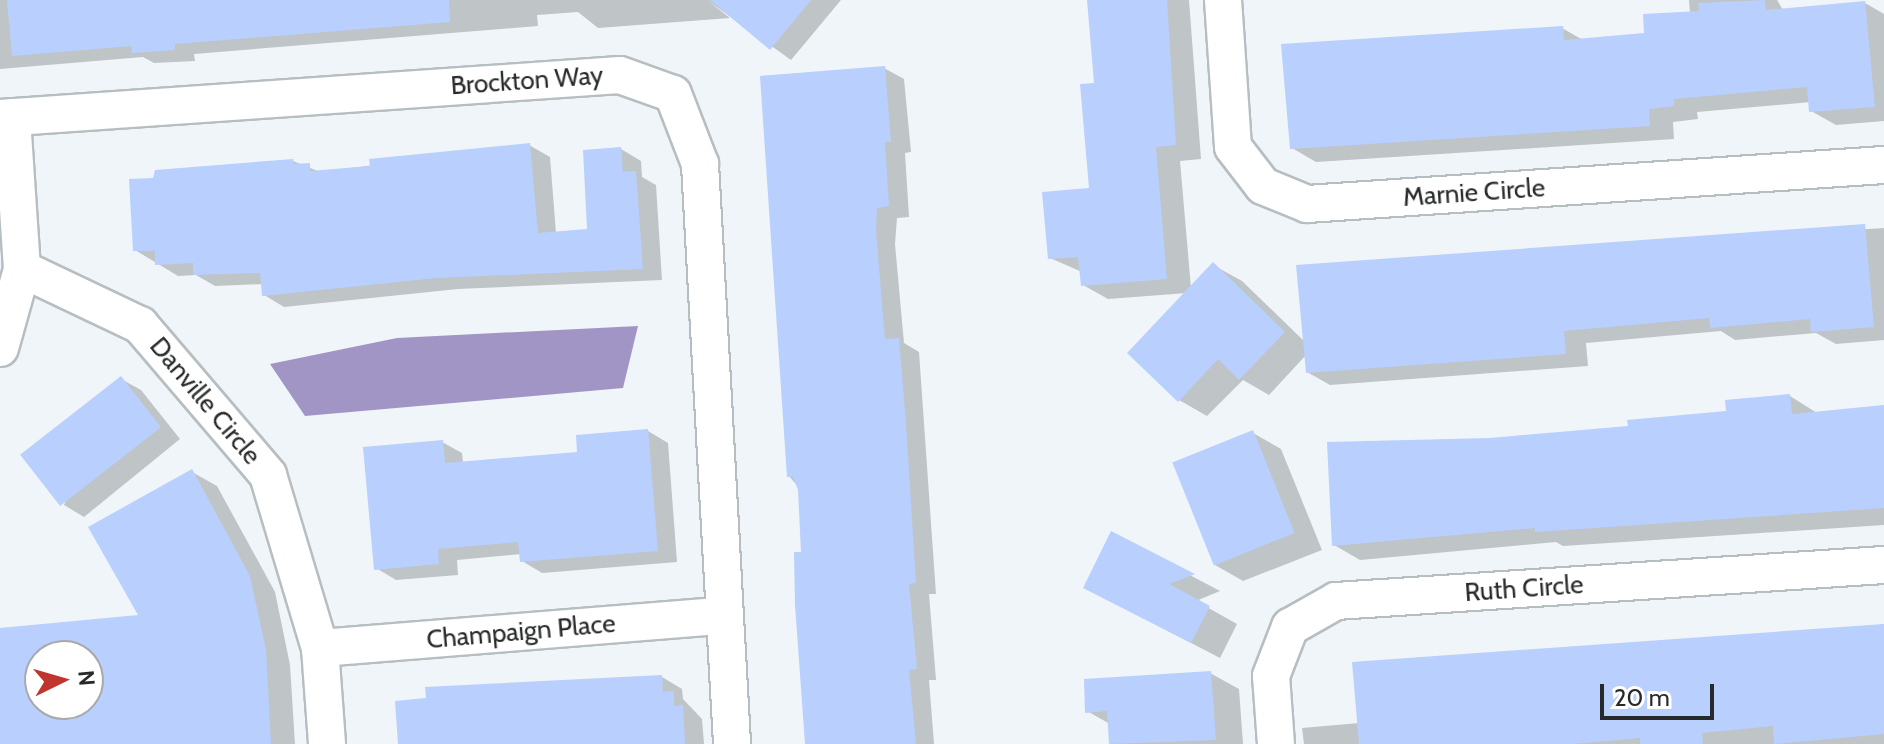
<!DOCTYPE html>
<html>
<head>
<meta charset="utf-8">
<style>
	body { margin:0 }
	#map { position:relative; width:1884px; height:744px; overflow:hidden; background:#eff5f9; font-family:Cabin,sans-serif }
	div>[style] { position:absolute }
	.water>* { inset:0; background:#a195c5 }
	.shadow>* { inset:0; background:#0003 }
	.building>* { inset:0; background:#b9cffe; transform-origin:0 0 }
	.roads { filter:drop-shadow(2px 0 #b7bec2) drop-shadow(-2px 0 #b7bec2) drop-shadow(0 2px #b7bec2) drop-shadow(0 -2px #b7bec2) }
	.street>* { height:36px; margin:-18px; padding:0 18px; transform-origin:18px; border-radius:18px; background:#fff }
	span { translate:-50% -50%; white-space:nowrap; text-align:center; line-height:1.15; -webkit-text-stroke:6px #fff; paint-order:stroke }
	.street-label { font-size:26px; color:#27292b }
	.north { position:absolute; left:24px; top:640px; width:80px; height:80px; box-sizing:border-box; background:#fff; border:2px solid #a9a9aa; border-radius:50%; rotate:85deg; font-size:22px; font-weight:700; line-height:32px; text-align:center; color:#27292b }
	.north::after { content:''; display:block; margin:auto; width:28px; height:36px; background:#c2342e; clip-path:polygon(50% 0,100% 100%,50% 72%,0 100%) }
	.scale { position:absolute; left:1600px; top:684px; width:114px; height:36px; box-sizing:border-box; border:4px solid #27292b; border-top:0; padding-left:10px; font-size:24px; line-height:28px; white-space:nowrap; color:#27292b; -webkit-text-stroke:6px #fff; paint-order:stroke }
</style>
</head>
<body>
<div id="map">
	<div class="water">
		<i style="clip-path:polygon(638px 326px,623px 388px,305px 416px,270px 364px,397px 338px)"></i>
	</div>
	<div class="shadow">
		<i style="clip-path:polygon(0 0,841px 0,791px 60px,707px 0,730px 18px,598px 28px,578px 12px,537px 15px,538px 26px,194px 54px,195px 61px,154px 63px,143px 57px,0 69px)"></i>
		<i style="clip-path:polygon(1089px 0,1189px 0,1201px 159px,1180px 161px,1191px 288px,1213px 265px,1242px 281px,1305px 342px,1298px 266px,1884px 228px,1884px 340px,1836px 344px,1816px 333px,1735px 340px,1721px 331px,1586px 343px,1588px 366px,1330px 385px,1307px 372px,1306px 355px,1269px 395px,1243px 380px,1207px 416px,1179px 400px,1187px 293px,1108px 299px,1083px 285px,1082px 272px,1050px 258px,1091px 190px,1096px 85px)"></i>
		<i style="clip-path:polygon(1689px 0,1777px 0,1783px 10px,1865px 3px,1884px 14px,1884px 121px,1836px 125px,1811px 111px,1811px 102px,1697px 112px,1698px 119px,1673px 122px,1674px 139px,1316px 162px,1292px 148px,1562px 28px,1583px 40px,1646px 35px,1690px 13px)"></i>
		<i style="clip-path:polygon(884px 68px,904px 79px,911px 152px,905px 153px,909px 217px,897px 218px,895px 244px,904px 343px,919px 352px,936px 594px,929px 594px,936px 680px,929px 680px,934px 744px,808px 744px,800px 489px,789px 476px)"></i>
		<i style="clip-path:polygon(529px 145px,550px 157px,556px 233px,589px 231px,621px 149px,641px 161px,642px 177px,656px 185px,662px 280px,458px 289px,284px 307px,264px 295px,263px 284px,215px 286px,196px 275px,178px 276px,135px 250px,157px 172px,293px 161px,320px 172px)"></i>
		<i style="clip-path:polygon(121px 379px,141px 390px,180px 439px,84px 517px,64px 505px)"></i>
		<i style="clip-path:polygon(1790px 396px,1817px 413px,1884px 407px,1884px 525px,1563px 546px,1556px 542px,1360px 560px,1334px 545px,1490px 440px,1630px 428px,1728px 413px)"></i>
		<i style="clip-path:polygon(648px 431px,668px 443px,677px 562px,542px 573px,522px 561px,521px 554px,457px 560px,458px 575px,396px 580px,376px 568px,442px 442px,462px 453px,463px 463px,579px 454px)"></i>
		<i style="clip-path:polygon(1253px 433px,1281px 449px,1322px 550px,1243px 581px,1215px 565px)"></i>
		<i style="clip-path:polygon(evenodd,192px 472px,217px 486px,275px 592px,290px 665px,295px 744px,0 744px,0 630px,141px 617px,192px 472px,40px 656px,88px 656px,88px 704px,40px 704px,40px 656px)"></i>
		<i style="clip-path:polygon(1112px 534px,1220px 591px,1196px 601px,1237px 624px,1220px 658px,1114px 603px)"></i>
		<i style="clip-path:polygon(1884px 624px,1884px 744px,1304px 744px,1302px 728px,1359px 723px)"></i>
		<i style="clip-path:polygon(1210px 673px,1239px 689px,1243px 744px,1111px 744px,1110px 724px,1087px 711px)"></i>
		<i style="clip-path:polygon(662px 677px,682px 689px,683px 699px,702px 719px,704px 744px,400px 744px)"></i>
	</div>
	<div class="building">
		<i style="clip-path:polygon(7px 0,449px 0,450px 22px,175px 44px,175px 50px,132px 53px,131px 46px,12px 56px)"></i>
		<i style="clip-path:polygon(710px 0,811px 0,770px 50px)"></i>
		<i style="clip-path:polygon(1087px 0,1167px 0,1176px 145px,1156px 147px,1167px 279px,1081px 286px,1078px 257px,1048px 259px,1042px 192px,1089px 188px,1080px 84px,1094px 83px)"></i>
		<i style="clip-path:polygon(1765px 0,1766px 10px,1865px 1px,1875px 107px,1809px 112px,1807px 87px,1674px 99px,1674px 106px,1649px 109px,1650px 126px,1290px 149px,1281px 44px,1563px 26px,1564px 40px,1644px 33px,1643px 14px,1699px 11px,1698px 3px)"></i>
		<i style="clip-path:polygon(885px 66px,891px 142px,885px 142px,889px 206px,877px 208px,876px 231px,885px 339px,899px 338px,906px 423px,916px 583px,909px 584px,917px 669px,909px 670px,916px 744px,805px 744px,795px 605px,794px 552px,801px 552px,798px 490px,793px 477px,787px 477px,760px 76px)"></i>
		<i style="clip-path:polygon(530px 143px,538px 233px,587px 229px,583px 150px,621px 147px,623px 172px,636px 171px,643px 269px,437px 278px,262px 296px,260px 273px,193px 275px,193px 263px,155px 265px,155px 251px,133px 251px,129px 179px,153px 178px,155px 170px,293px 159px,294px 164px,310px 163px,310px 171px,370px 166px,369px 159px)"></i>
		<i style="clip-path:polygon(1865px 224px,1874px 327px,1811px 332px,1810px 319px,1710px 328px,1709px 318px,1564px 331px,1566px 354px,1306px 373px,1296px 265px)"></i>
		<i style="clip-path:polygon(1213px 262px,1285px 332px,1239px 380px,1218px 359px,1178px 402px,1127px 353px)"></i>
		<i style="left:121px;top:376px;width:65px;height:128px;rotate:52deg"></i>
		<i style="clip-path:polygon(1790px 394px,1792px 414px,1884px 405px,1884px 508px,1535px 532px,1535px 528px,1332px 546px,1327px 442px,1490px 438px,1628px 426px,1627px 420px,1726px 411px,1725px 400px)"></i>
		<i style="clip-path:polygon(648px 429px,658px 551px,520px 562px,518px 542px,438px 549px,439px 564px,374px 570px,363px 447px,443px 440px,445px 463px,577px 452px,576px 435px)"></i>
		<i style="left:1253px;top:430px;width:111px;height:87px;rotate:68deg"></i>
		<i style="clip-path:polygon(evenodd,192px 469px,250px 576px,266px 650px,271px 744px,0 744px,0 628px,138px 615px,88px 527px,192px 469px,40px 656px,88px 656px,88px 704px,40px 704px,40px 656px)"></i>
		<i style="clip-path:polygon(1111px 531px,1195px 574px,1169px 584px,1210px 606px,1191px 643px,1083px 588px)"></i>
		<i style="clip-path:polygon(1884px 624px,1884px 734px,1774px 744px,1773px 726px,1702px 733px,1703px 744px,1640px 744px,1640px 738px,1573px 744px,1359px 744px,1352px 662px)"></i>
		<i style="clip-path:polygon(1211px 671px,1216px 740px,1109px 744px,1107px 711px,1085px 713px,1084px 679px)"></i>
		<i style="clip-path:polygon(662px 675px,663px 692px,674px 691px,674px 706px,683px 705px,685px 744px,398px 744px,395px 701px,426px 698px,425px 687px)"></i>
	</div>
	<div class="roads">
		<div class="street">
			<i style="left:1223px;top:0;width:147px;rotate:86.1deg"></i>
			<i style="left:1233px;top:147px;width:49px;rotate:52.4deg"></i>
			<i style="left:1263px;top:186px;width:48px;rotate:22.2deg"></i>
			<i style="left:1307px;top:204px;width:578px;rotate:-3.87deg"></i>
			<i style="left:0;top:118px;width:621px;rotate:-3.97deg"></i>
			<i style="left:620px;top:75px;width:56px;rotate:19.7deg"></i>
			<i style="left:673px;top:94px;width:75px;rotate:68.9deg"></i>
			<i style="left:700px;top:164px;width:581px;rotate:86.84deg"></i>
			<i style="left:22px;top:269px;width:131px;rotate:25.4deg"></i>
			<i style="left:140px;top:325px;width:197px;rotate:49.5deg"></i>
			<i style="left:268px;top:475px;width:181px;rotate:73.3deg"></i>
			<i style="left:320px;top:648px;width:96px;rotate:85.8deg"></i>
			<i style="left:0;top:348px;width:82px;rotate:-74.4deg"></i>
			<i style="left:22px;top:269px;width:152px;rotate:-93.8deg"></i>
			<i style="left:320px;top:648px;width:403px;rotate:-4.6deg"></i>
			<i style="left:1276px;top:744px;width:68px;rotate:-94.2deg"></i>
			<i style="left:1271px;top:676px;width:53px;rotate:-68.8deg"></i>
			<i style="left:1290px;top:627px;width:53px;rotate:-29.5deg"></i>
			<i style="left:1336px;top:601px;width:549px;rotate:-3.76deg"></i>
		</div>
	</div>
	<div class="street-label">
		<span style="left:527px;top:81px;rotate:-4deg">Brockton Way</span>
		<span style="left:1474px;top:193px;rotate:-4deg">Marnie Circle</span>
		<span style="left:205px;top:401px;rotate:50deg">Danville Circle</span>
		<span style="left:1524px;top:589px;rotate:-4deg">Ruth Circle</span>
		<span style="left:521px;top:632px;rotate:-5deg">Champaign Place</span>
	</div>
	<div class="north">N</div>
	<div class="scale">20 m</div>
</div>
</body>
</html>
